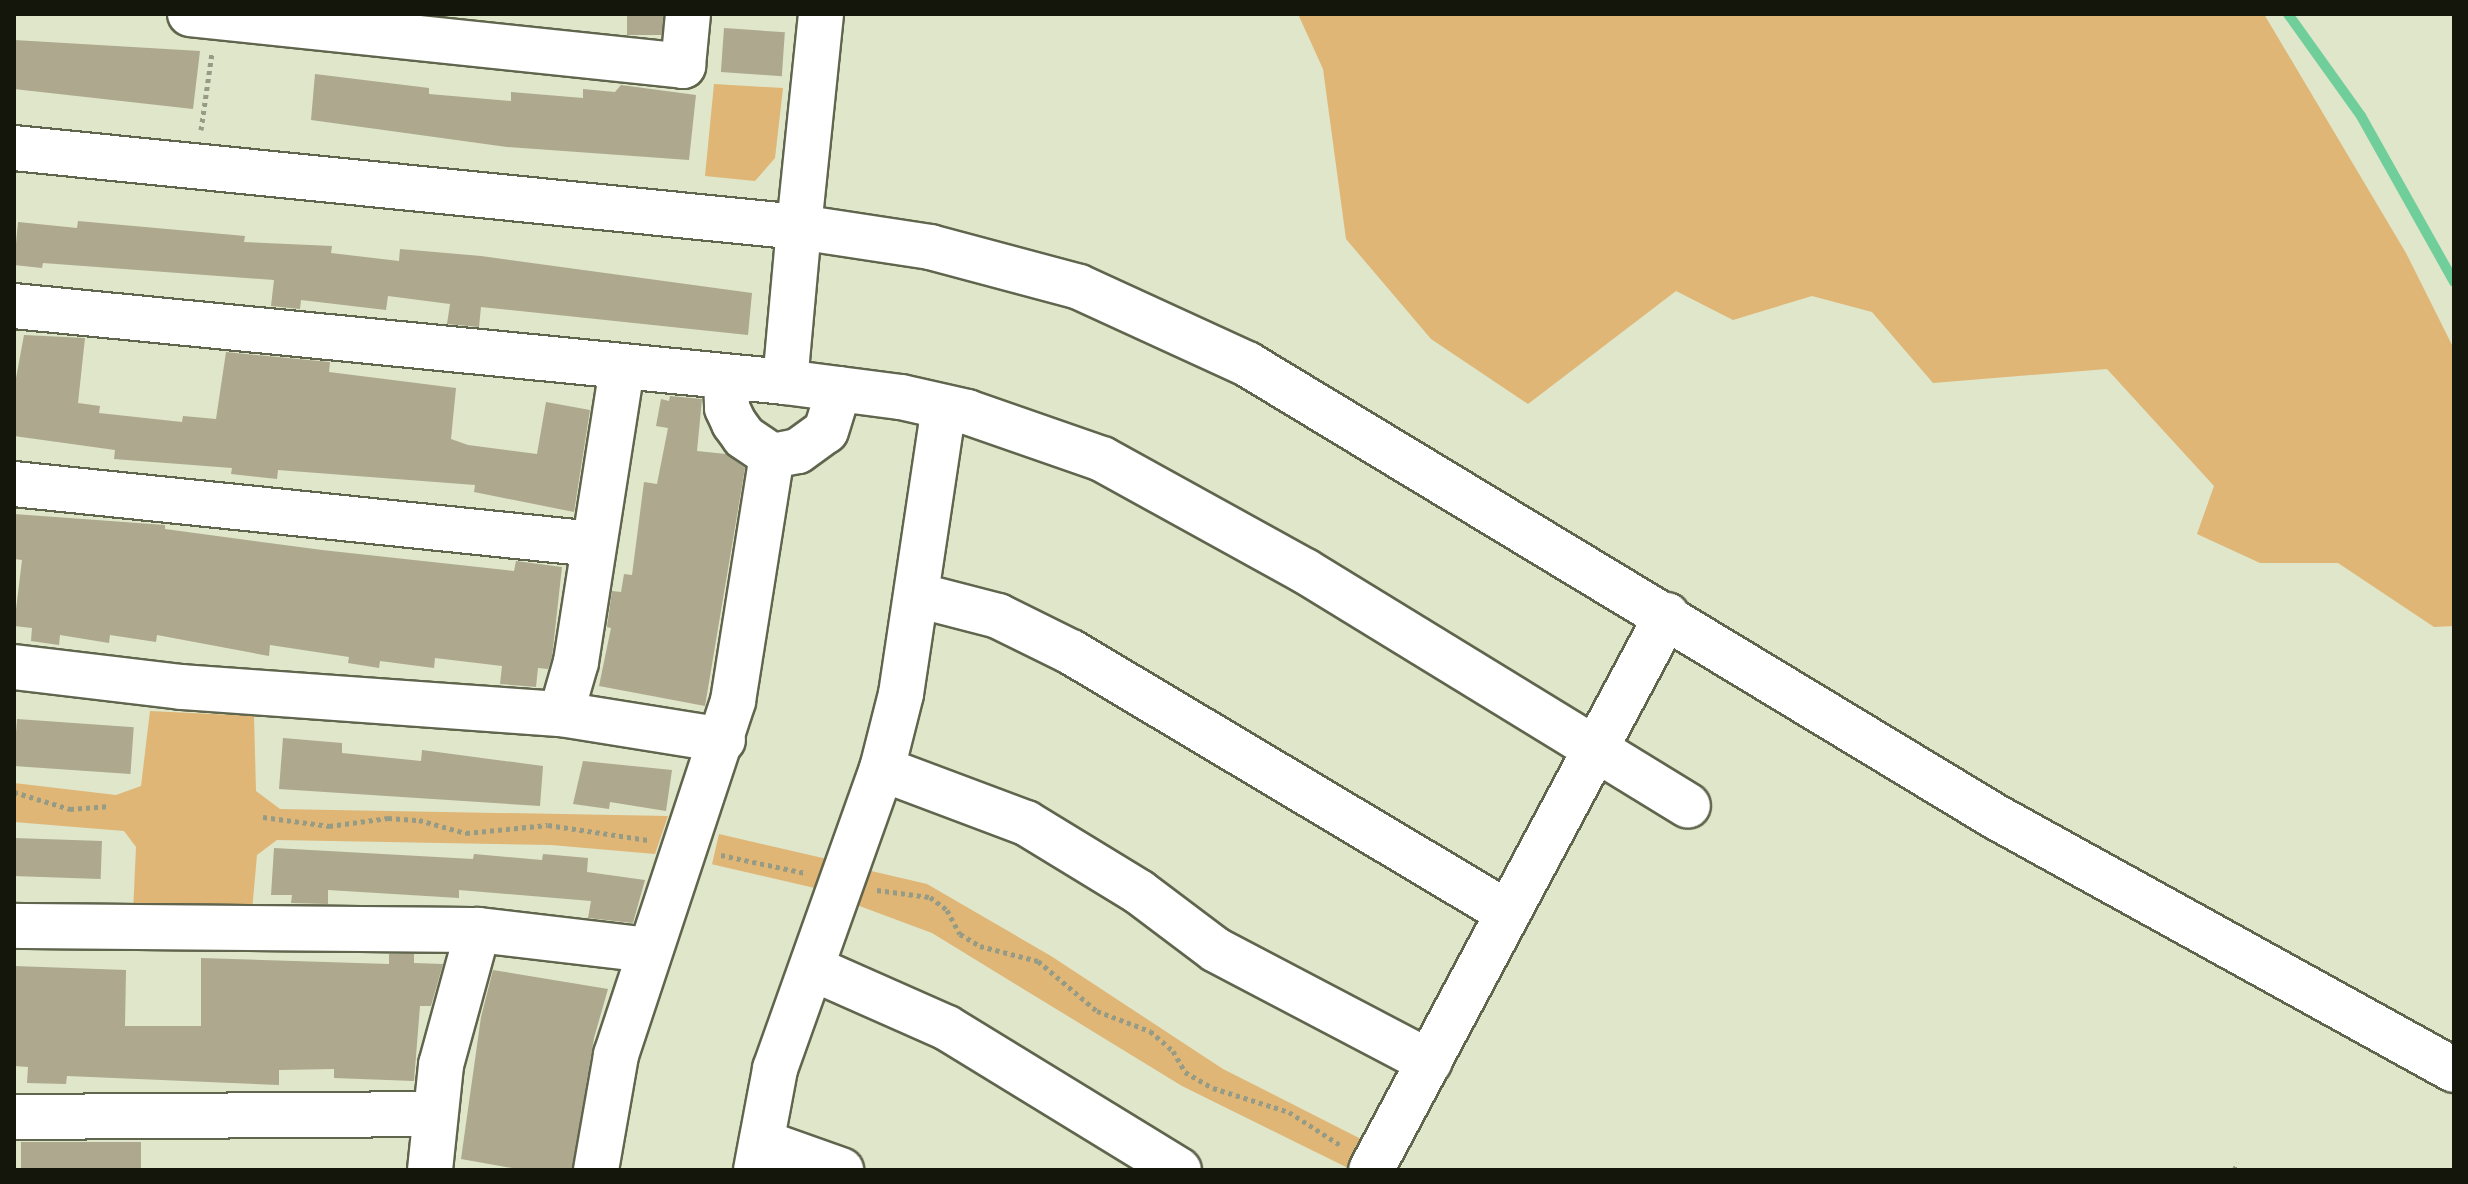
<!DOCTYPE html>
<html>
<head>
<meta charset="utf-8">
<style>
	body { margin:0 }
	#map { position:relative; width:2468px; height:1184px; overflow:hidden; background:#dfe6ca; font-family:Bitter,serif }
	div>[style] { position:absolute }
	.green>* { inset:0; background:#dfb676; transform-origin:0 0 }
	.stream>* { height:10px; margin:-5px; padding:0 5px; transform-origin:5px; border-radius:5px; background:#70ce9a }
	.building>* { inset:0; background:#ada88e; transform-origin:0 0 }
	.path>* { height:5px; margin-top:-2.5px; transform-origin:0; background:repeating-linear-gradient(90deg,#969b86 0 4px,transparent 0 8px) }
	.roads { filter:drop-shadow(2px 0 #60654d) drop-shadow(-2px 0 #60654d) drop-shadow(0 2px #60654d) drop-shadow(0 -2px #60654d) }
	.minor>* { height:44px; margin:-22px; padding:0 22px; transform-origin:22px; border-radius:22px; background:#fff }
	span { translate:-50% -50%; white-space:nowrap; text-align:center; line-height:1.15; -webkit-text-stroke:7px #fff; paint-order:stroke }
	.frame { position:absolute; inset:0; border:16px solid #14160c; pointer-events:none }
</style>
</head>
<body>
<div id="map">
	<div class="green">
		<i style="clip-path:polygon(1298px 14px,2264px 14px,2406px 253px,2454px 349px,2454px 626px,2434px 627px,2338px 563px,2260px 563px,2197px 534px,2214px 486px,2107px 369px,1933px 383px,1872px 312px,1812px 296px,1733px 320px,1676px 291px,1528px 404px,1431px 339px,1346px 239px,1323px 69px)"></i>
		<i style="clip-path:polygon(714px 84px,783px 88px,775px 158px,755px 181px,705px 176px)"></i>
		<i style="clip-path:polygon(150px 711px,254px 716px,256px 791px,280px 809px,668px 816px,655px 854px,551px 845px,277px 840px,257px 855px,252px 911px,133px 913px,136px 847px,124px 831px,14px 822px,14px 783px,116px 795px,141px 786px)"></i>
		<i style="left:719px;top:834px;width:111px;height:31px;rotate:13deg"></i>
		<i style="clip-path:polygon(854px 867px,927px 884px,1051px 956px,1223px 1069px,1361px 1139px,1348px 1168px,1182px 1086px,932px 933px,846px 901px)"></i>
	</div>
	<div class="stream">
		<i style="left:2288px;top:14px;width:125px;rotate:54.4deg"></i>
		<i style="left:2361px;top:116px;width:190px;rotate:60.7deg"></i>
	</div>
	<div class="building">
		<i style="left:627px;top:14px;width:36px;height:21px"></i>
		<i style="left:724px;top:28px;width:61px;height:44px;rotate:4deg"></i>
		<i style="clip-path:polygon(14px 40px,200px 51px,193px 109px,14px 89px)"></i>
		<i style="clip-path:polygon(315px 74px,429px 88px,429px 94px,511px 101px,511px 92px,583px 98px,583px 89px,615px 92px,621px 85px,696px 95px,689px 160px,507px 147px,311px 120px)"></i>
		<i style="clip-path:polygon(78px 221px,245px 236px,244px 242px,332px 246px,331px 253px,399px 261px,400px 249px,481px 256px,752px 293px,748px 335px,481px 307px,479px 327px,447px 324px,450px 304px,388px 296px,386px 310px,301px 300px,300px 309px,271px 306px,274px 280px,43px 263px,42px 268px,14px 265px,18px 222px,77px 228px)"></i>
		<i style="clip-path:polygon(24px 335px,85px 338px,78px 403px,100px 406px,99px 413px,182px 422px,183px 416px,216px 419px,226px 352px,330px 362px,329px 372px,456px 388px,451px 439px,468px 445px,537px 454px,546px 402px,590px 410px,574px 512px,474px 492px,475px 485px,278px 470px,277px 479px,231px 474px,232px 468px,114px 459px,115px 450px,14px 436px,14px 389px)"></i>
		<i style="clip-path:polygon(670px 396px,702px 399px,697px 451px,726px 454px,745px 468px,705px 706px,599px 686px,611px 628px,607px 627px,612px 591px,621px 592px,624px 574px,632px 575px,644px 482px,657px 484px,668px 428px,656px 426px,661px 399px,669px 401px)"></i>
		<i style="clip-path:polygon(14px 514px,165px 525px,165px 529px,322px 550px,514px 571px,516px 561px,562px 567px,552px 657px,548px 669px,538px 668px,536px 687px,500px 684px,502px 666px,435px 658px,434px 668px,380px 661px,379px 668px,348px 663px,349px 657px,270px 645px,269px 656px,157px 635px,156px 642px,110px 635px,109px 643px,60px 635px,59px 645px,31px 641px,32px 628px,14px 626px,22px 560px,14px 559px)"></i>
		<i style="left:17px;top:719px;width:117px;height:47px;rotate:4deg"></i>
		<i style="clip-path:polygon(283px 738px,342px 743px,342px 753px,421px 761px,422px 750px,543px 766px,540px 806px,279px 789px)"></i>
		<i style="clip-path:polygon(583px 761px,672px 770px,666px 811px,610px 802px,609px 809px,573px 804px)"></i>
		<i style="left:14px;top:838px;width:88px;height:38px;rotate:2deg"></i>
		<i style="clip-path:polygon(274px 848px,473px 859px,474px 854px,542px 860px,543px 854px,588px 858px,587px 872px,645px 880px,633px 923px,588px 918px,591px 901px,459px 890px,459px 898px,328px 890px,328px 904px,291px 903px,292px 895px,271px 895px)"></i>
		<i style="clip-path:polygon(389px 954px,414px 954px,414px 963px,443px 964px,431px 1006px,420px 1006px,414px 1081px,334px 1078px,334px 1069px,279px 1070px,279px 1085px,67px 1076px,66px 1084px,27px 1083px,28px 1067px,14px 1066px,14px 966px,126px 970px,125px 1026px,201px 1026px,201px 958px,389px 964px)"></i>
		<i style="clip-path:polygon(493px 970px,608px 989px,594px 1038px,572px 1170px,523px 1170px,461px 1159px,481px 1017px)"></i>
		<i style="left:21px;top:1142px;width:120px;height:28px"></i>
	</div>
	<div class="path">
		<i style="left:201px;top:130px;width:78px;rotate:-81.9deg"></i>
		<i style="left:14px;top:792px;width:59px;rotate:16.9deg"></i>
		<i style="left:70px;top:809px;width:40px;rotate:-4.3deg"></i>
		<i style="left:263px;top:817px;width:67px;rotate:7.8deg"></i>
		<i style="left:329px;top:826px;width:60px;rotate:-7.7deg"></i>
		<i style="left:388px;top:818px;width:31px;rotate:4deg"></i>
		<i style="left:419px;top:820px;width:49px;rotate:15.5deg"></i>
		<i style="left:466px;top:833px;width:82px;rotate:-5.6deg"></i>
		<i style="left:548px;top:825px;width:101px;rotate:8.5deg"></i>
		<i style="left:721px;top:855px;width:86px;rotate:12.1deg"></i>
		<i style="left:877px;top:890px;width:53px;rotate:7.5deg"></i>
		<i style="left:930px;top:897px;width:21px;rotate:37deg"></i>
		<i style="left:947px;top:910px;width:27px;rotate:62deg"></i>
		<i style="left:960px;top:934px;width:23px;rotate:31deg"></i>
		<i style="left:980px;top:946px;width:60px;rotate:14.5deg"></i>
		<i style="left:1038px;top:961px;width:77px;rotate:40.3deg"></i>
		<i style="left:1097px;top:1011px;width:57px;rotate:20.7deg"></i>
		<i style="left:1150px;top:1031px;width:30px;rotate:41deg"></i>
		<i style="left:1173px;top:1051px;width:24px;rotate:60deg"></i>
		<i style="left:1185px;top:1072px;width:32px;rotate:30deg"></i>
		<i style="left:1213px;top:1088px;width:80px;rotate:17.5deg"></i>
		<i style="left:1289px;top:1112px;width:63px;rotate:32.7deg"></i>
		<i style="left:2234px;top:1170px;width:8px;rotate:-60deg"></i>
	</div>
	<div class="roads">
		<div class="minor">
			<i style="left:190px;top:14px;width:496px;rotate:6deg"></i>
			<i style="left:683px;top:66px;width:52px;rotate:-84.5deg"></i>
			<i style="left:14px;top:148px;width:789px;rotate:5.75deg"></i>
			<i style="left:799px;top:227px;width:214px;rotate:-84.1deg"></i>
			<i style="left:14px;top:306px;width:775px;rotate:5.63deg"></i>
			<i style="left:785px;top:382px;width:117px;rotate:7.4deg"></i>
			<i style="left:901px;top:397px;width:68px;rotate:12.8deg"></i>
			<i style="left:967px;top:412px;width:143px;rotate:19.2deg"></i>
			<i style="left:1102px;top:459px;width:232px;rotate:28.9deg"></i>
			<i style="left:1305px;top:571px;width:449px;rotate:31.5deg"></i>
			<i style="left:726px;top:377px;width:31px;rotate:88deg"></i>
			<i style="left:727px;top:408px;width:17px;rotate:65deg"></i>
			<i style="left:734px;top:423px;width:17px;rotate:54deg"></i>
			<i style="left:744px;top:437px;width:34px;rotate:34deg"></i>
			<i style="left:772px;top:456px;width:26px;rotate:-11deg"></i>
			<i style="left:798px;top:451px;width:34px;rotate:-36deg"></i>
			<i style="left:826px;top:431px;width:44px;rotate:-72.8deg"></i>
			<i style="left:785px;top:382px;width:156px;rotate:-84.8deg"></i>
			<i style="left:799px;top:227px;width:133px;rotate:8.7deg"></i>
			<i style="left:930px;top:247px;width:154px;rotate:15deg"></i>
			<i style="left:1079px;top:287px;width:185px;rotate:24.6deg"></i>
			<i style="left:1247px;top:364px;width:875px;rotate:31.17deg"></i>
			<i style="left:1996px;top:817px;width:523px;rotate:28.92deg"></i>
			<i style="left:14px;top:484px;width:583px;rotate:5.91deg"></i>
			<i style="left:917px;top:595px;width:84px;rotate:14.5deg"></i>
			<i style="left:998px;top:616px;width:81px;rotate:26.3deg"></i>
			<i style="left:1071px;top:652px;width:509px;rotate:30.85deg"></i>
			<i style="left:14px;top:667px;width:168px;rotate:6.8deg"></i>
			<i style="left:181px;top:687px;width:381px;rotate:4.1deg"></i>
			<i style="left:561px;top:714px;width:164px;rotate:9.1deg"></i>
			<i style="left:561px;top:714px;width:54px;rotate:-73.9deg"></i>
			<i style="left:576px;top:662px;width:299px;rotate:-81.1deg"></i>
			<i style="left:882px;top:769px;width:154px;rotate:20.6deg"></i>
			<i style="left:1026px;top:823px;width:132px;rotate:31.4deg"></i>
			<i style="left:1139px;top:892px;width:96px;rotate:37deg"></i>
			<i style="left:1216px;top:950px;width:241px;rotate:27.7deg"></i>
			<i style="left:14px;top:926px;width:464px;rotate:0.5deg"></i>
			<i style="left:814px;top:969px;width:145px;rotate:23.9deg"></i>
			<i style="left:947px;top:1028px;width:272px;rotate:31.5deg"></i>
			<i style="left:14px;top:1117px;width:420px;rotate:-0.4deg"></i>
			<i style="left:762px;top:1142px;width:84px;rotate:19.5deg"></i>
			<i style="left:430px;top:1170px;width:106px;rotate:-84deg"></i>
			<i style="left:441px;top:1065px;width:140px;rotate:-74.7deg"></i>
			<i style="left:478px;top:930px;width:172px;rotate:6.7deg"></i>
			<i style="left:596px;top:1170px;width:117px;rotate:-80.1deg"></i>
			<i style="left:616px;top:1055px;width:373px;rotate:-71.7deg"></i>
			<i style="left:733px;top:701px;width:248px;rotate:-81deg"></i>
			<i style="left:756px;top:1170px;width:103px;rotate:-79.3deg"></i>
			<i style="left:775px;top:1069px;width:319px;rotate:-70.4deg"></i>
			<i style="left:882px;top:769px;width:77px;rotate:-75.8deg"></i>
			<i style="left:901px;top:694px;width:290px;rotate:-81.5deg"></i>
			<i style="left:1371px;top:1170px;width:629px;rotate:-61.93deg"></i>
		</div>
	</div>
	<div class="frame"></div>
</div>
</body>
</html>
